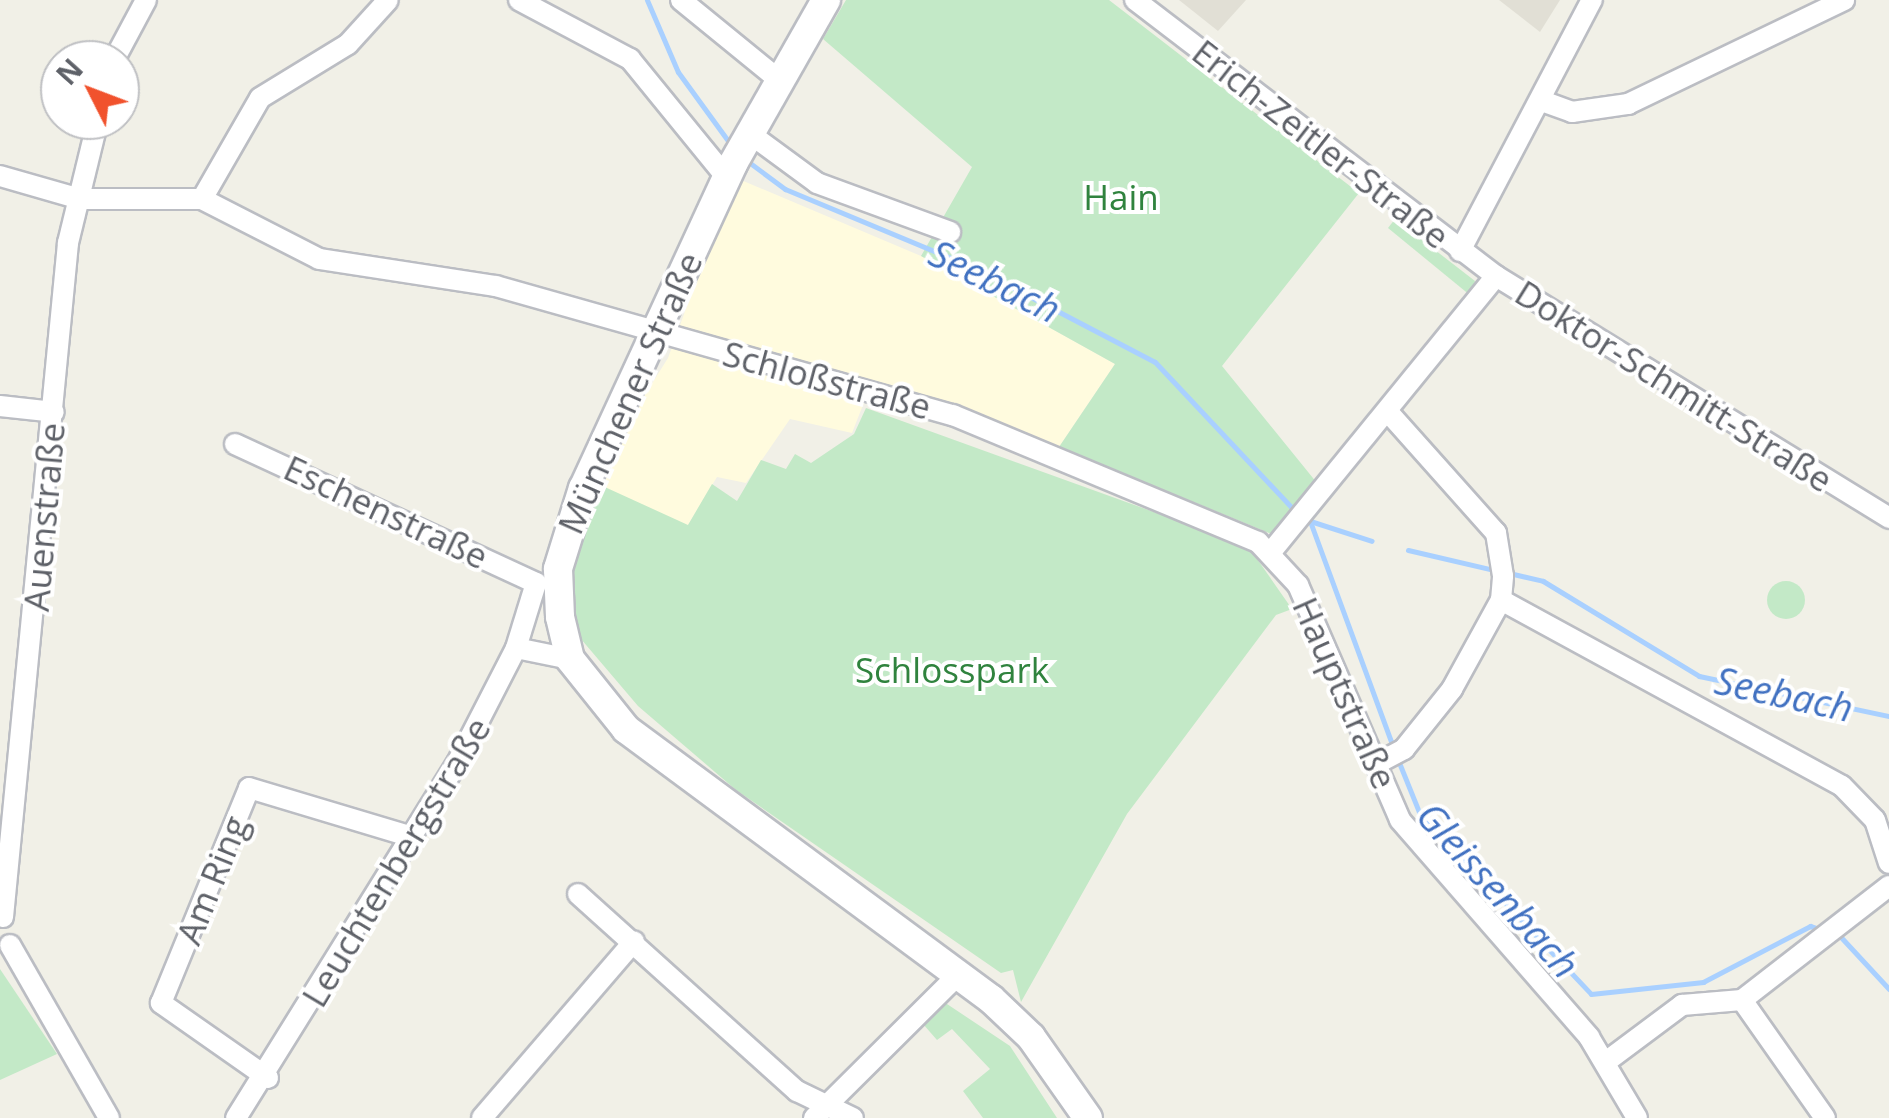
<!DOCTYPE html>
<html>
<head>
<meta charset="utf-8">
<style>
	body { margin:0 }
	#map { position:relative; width:1889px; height:1118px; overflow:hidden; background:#f1f0e7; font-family:"Open Sans",sans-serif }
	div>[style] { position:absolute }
	.commercial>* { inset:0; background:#fffbde }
	.education>* { inset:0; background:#e1dfd5 }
	.green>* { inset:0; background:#c3e9c7 }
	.round { border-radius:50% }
	.stream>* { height:5px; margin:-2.5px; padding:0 2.5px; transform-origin:2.5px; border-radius:2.5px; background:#a9d0ff }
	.roads { filter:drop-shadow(2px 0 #bbbdc3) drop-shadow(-2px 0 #bbbdc3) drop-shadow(0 2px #bbbdc3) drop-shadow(0 -2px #bbbdc3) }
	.minor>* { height:20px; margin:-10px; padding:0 10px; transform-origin:10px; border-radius:10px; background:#fff }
	.secondary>* { height:28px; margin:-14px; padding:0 14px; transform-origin:14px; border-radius:14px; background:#fff }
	span { translate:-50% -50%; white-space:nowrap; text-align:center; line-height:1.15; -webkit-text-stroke:8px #fff; paint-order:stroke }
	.street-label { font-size:35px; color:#5e6168 }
	.park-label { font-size:35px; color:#30833e }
	.water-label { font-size:38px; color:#4171c1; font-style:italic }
	.north { position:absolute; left:40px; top:40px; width:100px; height:100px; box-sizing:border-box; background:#fff; border:2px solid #bfc0c3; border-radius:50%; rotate:312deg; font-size:28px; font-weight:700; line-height:40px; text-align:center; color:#5e6168 }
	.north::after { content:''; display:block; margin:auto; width:35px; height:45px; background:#f1522d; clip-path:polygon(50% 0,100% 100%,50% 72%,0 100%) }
</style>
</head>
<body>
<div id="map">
	<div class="commercial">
		<i style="clip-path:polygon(734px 177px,921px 256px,1115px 364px,1059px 447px,872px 382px,852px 433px,790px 419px,746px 483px,717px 477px,688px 525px,571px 546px,595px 474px,668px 358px)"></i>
	</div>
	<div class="education">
		<i style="clip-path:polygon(1179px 0,1246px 0,1218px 31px)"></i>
		<i style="clip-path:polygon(1499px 0,1560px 0,1540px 32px)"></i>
	</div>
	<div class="green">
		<i style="clip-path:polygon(846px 0,1109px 0,1359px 193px,1222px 366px,1317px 483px,1274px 535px,1059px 447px,1115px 364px,921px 256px,972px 167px,823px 39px)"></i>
		<i style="clip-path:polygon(1395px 219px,1475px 281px,1471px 296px,1388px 228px)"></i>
		<i style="clip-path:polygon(866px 408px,1248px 546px,1292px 609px,1276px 615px,1127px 814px,1021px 1002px,1013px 970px,1001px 973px,736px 790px,638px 706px,575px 632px,568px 569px,596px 483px,688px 525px,712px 484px,737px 501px,761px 460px,786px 469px,795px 454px,811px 463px,854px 434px)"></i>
		<i class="round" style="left:1767px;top:581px;width:38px;height:38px"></i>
		<i style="clip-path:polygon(0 969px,57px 1054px,0 1080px)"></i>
		<i style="clip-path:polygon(944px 1002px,1010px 1046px,1057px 1118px,983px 1118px,963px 1091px,990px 1069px,952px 1029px,937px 1040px,923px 1024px)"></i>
	</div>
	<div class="stream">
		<i style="left:647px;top:0;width:78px;rotate:66.7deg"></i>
		<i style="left:678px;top:72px;width:90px;rotate:54deg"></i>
		<i style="left:746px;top:160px;width:49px;rotate:36.6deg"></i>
		<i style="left:785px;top:189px;width:206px;rotate:22.6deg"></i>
		<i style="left:975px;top:268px;width:203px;rotate:27.6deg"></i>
		<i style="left:1155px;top:362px;width:206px;rotate:46.8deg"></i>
		<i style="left:1304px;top:519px;width:71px;rotate:17.9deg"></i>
		<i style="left:1311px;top:524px;width:241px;rotate:69.8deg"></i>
		<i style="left:1408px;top:550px;width:92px;rotate:13.1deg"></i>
		<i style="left:1509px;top:573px;width:35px;rotate:13deg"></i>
		<i style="left:1543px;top:581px;width:183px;rotate:31.3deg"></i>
		<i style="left:1699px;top:676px;width:194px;rotate:11.9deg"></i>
		<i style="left:1398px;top:760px;width:56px;rotate:68deg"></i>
		<i style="left:1419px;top:812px;width:250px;rotate:46.6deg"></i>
		<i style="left:1591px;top:994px;width:113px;rotate:-6.1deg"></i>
		<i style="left:1703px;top:982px;width:121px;rotate:-27.6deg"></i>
		<i style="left:1810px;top:926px;width:13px;rotate:18deg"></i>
		<i style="left:1838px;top:934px;width:75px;rotate:47.2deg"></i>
	</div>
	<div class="roads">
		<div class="minor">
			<i style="left:519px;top:0;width:126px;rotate:28deg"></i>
			<i style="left:630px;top:59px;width:154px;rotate:50.8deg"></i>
			<i style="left:681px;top:0;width:127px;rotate:39.2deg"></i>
			<i style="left:1135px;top:0;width:454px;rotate:37.4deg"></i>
			<i style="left:1496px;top:276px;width:462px;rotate:31.6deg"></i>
			<i style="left:114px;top:60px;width:68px;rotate:-61.9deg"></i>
			<i style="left:1542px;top:101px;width:32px;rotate:20deg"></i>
			<i style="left:1572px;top:112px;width:57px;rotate:-8.1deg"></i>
			<i style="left:1628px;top:104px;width:240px;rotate:-25.7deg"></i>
			<i style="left:749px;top:133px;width:84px;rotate:36.3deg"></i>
			<i style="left:817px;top:183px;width:142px;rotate:20.2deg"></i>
			<i style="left:0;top:176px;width:83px;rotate:16deg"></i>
			<i style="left:80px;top:199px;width:122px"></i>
			<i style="left:202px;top:199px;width:131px;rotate:27.1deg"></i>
			<i style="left:319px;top:259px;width:179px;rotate:8.7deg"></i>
			<i style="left:496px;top:286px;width:475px;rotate:15.8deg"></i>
			<i style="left:953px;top:415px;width:330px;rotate:22.6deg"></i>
			<i style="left:1258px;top:542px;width:59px;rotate:47.1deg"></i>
			<i style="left:1298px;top:585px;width:256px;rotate:66.5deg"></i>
			<i style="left:1400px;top:820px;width:288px;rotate:48.9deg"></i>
			<i style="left:1589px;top:1037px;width:94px;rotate:59.3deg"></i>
			<i style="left:202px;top:199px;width:116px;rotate:-60.1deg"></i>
			<i style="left:260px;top:98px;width:103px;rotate:-31.5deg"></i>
			<i style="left:348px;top:44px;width:59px;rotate:-47.7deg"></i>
			<i style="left:1460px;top:251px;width:284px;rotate:-62.3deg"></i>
			<i style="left:0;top:406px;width:54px;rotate:6.3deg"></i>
			<i style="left:235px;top:444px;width:332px;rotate:24.8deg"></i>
			<i style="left:536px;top:583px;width:68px;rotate:107.1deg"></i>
			<i style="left:1271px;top:552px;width:356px;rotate:-50.8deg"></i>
			<i style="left:1501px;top:600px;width:388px;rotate:28.6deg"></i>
			<i style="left:1842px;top:786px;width:47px;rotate:45.9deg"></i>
			<i style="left:1875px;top:820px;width:45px;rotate:72deg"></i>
			<i style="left:1376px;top:764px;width:32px;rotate:-28deg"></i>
			<i style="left:1404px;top:749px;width:77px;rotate:-51.3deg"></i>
			<i style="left:1452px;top:689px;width:102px;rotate:-61.2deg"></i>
			<i style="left:1501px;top:600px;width:24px;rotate:-85deg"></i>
			<i style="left:1503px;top:576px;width:44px;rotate:-99.2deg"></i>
			<i style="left:1496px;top:533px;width:161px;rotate:-131.7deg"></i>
			<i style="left:578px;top:894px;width:295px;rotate:42deg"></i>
			<i style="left:797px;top:1091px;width:62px;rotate:25.7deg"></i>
			<i style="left:3px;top:917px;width:677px;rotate:-84.49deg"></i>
			<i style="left:68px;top:243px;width:127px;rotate:-76.3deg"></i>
			<i style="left:10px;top:945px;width:199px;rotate:60.2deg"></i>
			<i style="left:1742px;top:1000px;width:144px;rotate:54.9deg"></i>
			<i style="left:1607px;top:1061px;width:94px;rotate:-36.7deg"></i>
			<i style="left:1682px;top:1005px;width:60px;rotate:-4.8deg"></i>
			<i style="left:1742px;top:1000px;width:186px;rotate:-37.8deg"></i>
			<i style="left:268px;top:1078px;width:131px;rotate:-145deg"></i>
			<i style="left:161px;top:1003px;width:232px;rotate:-67.7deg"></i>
			<i style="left:249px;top:788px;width:164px;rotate:16.7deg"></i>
			<i style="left:236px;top:1118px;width:418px;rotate:-58.1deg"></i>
			<i style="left:457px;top:763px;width:129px;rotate:-62.8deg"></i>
			<i style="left:516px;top:648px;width:55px;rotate:11.5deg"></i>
			<i style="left:482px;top:1118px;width:233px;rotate:-49.3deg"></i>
			<i style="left:814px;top:1118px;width:203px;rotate:-44.8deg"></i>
		</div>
		<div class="secondary">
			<i style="left:826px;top:0;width:189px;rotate:119.6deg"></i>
			<i style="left:733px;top:164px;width:357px;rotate:114.8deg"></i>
			<i style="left:583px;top:488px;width:85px;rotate:107.2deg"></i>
			<i style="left:558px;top:569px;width:48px;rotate:87.6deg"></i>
			<i style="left:560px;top:617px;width:43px;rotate:76.6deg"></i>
			<i style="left:570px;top:659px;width:90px;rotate:51.3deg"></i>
			<i style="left:626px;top:729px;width:454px;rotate:36.5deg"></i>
			<i style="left:991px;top:999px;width:55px;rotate:43.5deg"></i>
			<i style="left:1031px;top:1037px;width:99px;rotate:54.9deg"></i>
		</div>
	</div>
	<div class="street-label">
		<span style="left:1321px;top:144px;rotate:38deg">Erich-Zeitler-Straße</span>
		<span style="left:827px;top:380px;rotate:15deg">Schloßstraße</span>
		<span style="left:1674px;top:386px;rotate:32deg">Doktor-Schmitt-Straße</span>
		<span style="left:630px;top:393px;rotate:-66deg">Münchener Straße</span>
		<span style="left:386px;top:512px;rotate:25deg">Eschenstraße</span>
		<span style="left:44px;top:517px;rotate:-85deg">Auenstraße</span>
		<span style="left:1345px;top:693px;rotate:66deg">Hauptstraße</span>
		<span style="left:396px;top:862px;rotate:-59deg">Leuchtenbergstraße</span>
		<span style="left:212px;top:880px;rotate:-68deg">Am Ring</span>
	</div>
	<div class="park-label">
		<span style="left:1121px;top:197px">Hain</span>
		<span style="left:952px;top:670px">Schlosspark</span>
	</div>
	<div class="water-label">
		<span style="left:995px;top:281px;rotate:26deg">Seebach</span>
		<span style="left:1784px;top:694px;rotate:12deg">Seebach</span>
		<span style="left:1498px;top:890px;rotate:48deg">Gleissenbach</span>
	</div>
	<div class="north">N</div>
</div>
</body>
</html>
